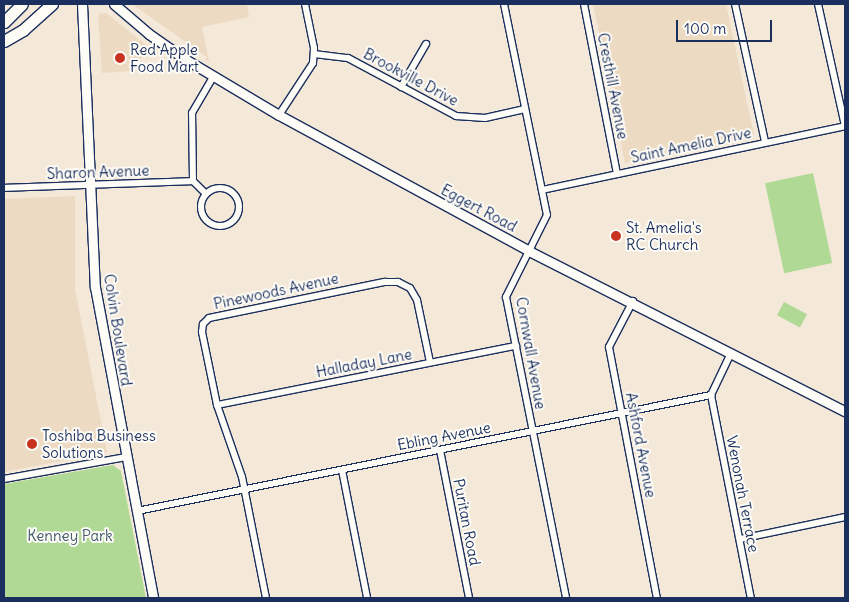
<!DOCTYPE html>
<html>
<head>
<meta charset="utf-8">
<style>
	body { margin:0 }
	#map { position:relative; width:849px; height:602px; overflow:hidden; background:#f4e8d8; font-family:Delius,sans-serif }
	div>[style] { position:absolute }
	.built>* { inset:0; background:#eddac2 }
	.green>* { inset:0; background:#b0d996; transform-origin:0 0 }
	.roads { filter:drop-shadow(1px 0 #1b2f5e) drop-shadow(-1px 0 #1b2f5e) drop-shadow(0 1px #1b2f5e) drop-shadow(0 -1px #1b2f5e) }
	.street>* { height:6px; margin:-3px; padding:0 3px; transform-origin:3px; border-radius:3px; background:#fdfcf7 }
	.street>.ring { margin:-3px; padding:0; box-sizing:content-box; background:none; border:6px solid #fdfcf7; border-radius:50% }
	.secondary>* { height:9px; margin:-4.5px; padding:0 4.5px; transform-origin:4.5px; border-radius:4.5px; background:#fdfcf7 }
	.highway>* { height:11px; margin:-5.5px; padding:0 5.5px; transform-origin:5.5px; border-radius:5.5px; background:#fdfcf7 }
	.dots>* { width:14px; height:14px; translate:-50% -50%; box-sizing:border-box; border:2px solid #fdfcf7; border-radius:50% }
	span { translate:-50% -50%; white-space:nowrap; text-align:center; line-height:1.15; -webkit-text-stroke:4px #fdfcf7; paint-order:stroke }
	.poi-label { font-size:15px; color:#1b2f5e }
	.left { translate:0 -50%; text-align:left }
	.street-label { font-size:15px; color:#1b2f5e }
	.park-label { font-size:15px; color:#405a6c }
	.frame { position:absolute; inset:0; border:5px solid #1b2f5e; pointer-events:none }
	.scale { position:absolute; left:676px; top:20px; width:96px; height:22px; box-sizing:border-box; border:2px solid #1b2f5e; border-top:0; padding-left:6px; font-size:15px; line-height:18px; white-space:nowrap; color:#1b2f5e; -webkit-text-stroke:4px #fdfcf7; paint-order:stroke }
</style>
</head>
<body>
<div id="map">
	<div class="built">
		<i style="clip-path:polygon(132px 4px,247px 4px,249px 17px,202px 27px,209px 62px,205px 60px,207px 57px)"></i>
		<i style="clip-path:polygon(593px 4px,726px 4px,754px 135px,625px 163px)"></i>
		<i style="clip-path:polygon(101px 13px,106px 13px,149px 47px,132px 71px,102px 73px,98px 15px)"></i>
		<i style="clip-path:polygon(75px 196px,75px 289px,107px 452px,4px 472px,4px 199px)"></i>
	</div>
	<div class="green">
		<i style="left:813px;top:173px;width:92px;height:49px;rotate:78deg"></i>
		<i style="left:784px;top:302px;width:26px;height:15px;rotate:28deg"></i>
		<i style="clip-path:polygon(113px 465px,121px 471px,146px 598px,4px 598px,4px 484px)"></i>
	</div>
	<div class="roads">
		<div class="street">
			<i style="left:504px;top:4px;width:215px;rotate:78.5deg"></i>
			<i style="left:547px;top:215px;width:92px;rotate:116.6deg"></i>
			<i style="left:506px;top:297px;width:307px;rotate:78.7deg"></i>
			<i style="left:584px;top:4px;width:173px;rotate:79deg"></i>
			<i style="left:735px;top:4px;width:141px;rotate:77.7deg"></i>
			<i style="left:818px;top:4px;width:125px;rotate:77.5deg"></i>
			<i style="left:314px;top:54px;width:34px;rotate:7deg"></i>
			<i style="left:348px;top:58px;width:123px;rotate:28.2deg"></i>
			<i style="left:456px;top:116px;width:29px;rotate:4deg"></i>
			<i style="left:485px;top:118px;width:41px;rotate:-12.7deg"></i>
			<i style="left:401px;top:87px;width:50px;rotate:-59.8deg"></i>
			<i style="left:279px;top:115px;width:62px;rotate:-56.8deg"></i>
			<i style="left:313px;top:63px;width:15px;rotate:-86deg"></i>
			<i style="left:314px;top:48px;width:45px;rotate:-101.6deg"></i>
			<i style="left:193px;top:181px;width:68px;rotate:-90.8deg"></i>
			<i style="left:192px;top:113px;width:42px;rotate:-59.7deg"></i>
			<i style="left:193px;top:181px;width:18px;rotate:45deg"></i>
			<i class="ring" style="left:201px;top:188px;width:32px;height:32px"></i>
			<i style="left:4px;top:188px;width:189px;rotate:-2.1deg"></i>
			<i style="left:542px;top:190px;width:310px;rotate:-11.9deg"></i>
			<i style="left:633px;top:301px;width:52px;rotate:117.6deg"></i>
			<i style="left:609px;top:347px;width:256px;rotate:79.2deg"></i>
			<i style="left:711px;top:395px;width:207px;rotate:78.9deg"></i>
			<i style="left:217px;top:405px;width:305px;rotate:-11.2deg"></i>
			<i style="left:440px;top:450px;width:151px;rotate:78.9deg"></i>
			<i style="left:342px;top:470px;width:130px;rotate:78.9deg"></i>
			<i style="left:4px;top:479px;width:124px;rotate:-10.2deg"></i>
			<i style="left:137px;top:511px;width:586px;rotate:-11.43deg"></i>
			<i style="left:711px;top:395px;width:47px;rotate:-64.5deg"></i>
			<i style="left:740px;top:539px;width:107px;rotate:-11.8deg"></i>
			<i style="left:266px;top:598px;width:123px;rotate:-101.2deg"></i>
			<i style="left:242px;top:477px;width:76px;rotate:-109.1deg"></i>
			<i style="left:217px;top:405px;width:75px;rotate:-101.6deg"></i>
			<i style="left:202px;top:332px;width:8px;rotate:-83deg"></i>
			<i style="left:203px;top:324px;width:8px;rotate:-45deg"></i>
			<i style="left:209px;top:318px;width:180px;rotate:-11.6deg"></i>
			<i style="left:385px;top:282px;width:13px"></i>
			<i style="left:398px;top:282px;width:13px;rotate:27deg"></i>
			<i style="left:410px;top:288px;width:14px;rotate:60deg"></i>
			<i style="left:417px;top:300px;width:63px;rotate:78.2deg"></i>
		</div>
		<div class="secondary">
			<i style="left:82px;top:4px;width:283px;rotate:87.4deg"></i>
			<i style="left:95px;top:287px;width:316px;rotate:79.4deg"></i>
			<i style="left:114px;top:4px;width:46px;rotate:40.6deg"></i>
			<i style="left:149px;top:34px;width:44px;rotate:34.8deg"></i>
			<i style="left:185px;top:59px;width:109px;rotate:30.8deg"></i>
			<i style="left:279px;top:115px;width:285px;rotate:28.5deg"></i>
			<i style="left:529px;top:251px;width:354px;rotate:26.9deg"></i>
		</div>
		<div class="highway">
			<i style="left:4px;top:22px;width:25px;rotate:-45deg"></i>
			<i style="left:4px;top:41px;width:22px;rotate:-30deg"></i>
			<i style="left:23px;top:30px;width:39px;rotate:-42deg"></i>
		</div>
	</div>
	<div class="dots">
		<i style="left:120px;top:58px;background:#c8321e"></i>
		<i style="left:616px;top:236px;background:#c8321e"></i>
		<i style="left:32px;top:444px;background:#c8321e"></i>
	</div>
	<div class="poi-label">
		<span class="left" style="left:130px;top:58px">Red Apple<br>Food Mart</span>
		<span class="left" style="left:626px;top:236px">St. Amelia's<br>RC Church</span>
		<span class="left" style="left:42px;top:444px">Toshiba Business<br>Solutions</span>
	</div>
	<div class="street-label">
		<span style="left:411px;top:77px;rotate:28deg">Brookville Drive</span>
		<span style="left:613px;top:86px;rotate:79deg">Cresthill Avenue</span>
		<span style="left:691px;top:145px;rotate:-12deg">Saint Amelia Drive</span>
		<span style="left:98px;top:172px;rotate:-2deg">Sharon Avenue</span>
		<span style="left:479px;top:208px;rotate:28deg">Eggert Road</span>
		<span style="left:276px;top:291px;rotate:-12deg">Pinewoods Avenue</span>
		<span style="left:118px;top:330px;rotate:81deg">Colvin Boulevard</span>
		<span style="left:531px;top:353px;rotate:80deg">Cornwall Avenue</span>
		<span style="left:364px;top:363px;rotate:-11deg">Halladay Lane</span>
		<span style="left:444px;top:436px;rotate:-11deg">Ebling Avenue</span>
		<span style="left:641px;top:445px;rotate:79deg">Ashford Avenue</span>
		<span style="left:743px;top:494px;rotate:79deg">Wenonah Terrace</span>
		<span style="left:467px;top:522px;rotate:79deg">Puritan Road</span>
	</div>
	<div class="park-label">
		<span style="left:70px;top:536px">Kenney Park</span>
	</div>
	<div class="frame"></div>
	<div class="scale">100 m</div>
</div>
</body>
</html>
